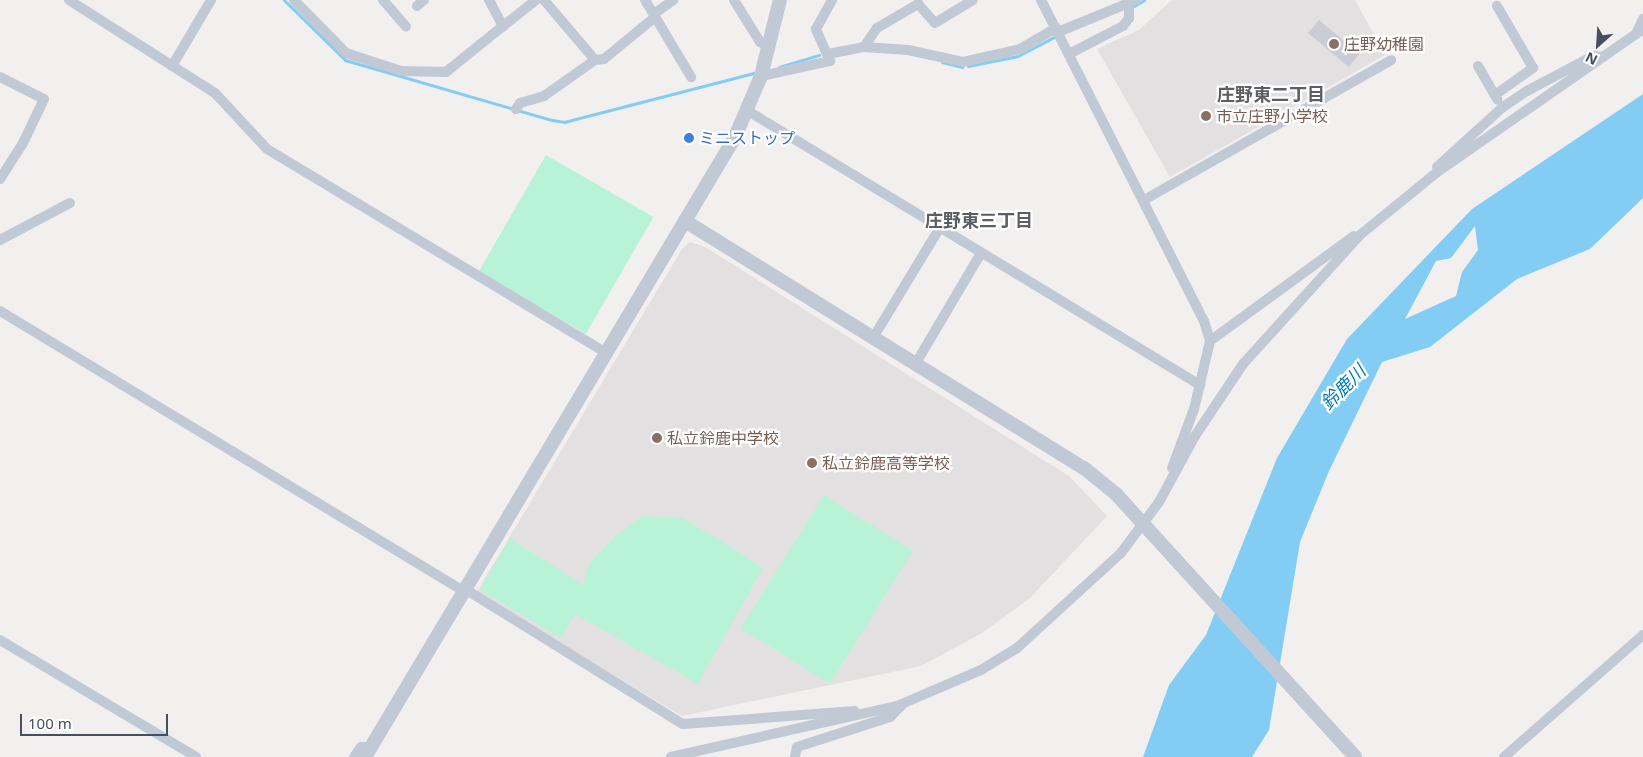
<!DOCTYPE html>
<html>
<head>
<meta charset="utf-8">
<style>
	body { margin:0 }
	#map { position:relative; width:1643px; height:757px; overflow:hidden; background:#f2efef; font-family:"Noto Sans","Noto Sans JP",sans-serif }
	div>[style] { position:absolute }
	.education>* { inset:0; background:#e3e0e1 }
	.green>* { inset:0; background:#b9f3d7; transform-origin:0 0 }
	.water>* { inset:0; background:#83cdf4 }
	.stream>* { height:3px; margin:-1.5px; padding:0 1.5px; transform-origin:1.5px; border-radius:1.5px; background:#83cdf4 }
	.building>* { inset:0; background:#cacdd5; transform-origin:0 0 }
	.minor>* { height:10px; margin:-5px; padding:0 5px; transform-origin:5px; border-radius:5px; background:#c1c9d5 }
	.tertiary>* { height:14px; margin:-7px; padding:0 7px; transform-origin:7px; border-radius:7px; background:#c1c9d5 }
	.dots>* { width:14px; height:14px; translate:-50% -50%; box-sizing:border-box; border:2px solid #fff; border-radius:50% }
	span { translate:-50% -50%; white-space:nowrap; text-align:center; line-height:1.15; -webkit-text-stroke:4.5px #fff; paint-order:stroke }
	.education-label { font-size:16px; color:#785e54 }
	.left { translate:0 -50%; text-align:left }
	.shop-label { font-size:16px; color:#366cbe }
	.neighbourhood-label { font-size:18px; color:#5b5e65; font-weight:700 }
	.water-label { font-size:18px; color:#0078b6; font-style:italic }
	.north { position:absolute; left:1573px; top:20px; width:50px; height:50px; -webkit-text-stroke:4px #fff; paint-order:stroke; rotate:206deg; font-size:14px; font-weight:700; line-height:20px; text-align:center; color:#454f5e }
	.north::after { content:''; display:block; margin:auto; width:18px; height:22px; background:#454f5e; clip-path:polygon(50% 0,100% 100%,50% 72%,0 100%) }
	.scale { position:absolute; left:20px; top:714px; width:148px; height:22px; box-sizing:border-box; border:2px solid #454f5e; border-top:0; padding-left:6px; font-size:15px; line-height:18px; white-space:nowrap; color:#454f5e; -webkit-text-stroke:4px #fff; paint-order:stroke }
</style>
</head>
<body>
<div id="map">
	<div class="education">
		<i style="clip-path:polygon(1172px 0,1355px 0,1385px 55px,1170px 177px,1097px 49px,1139px 30px)"></i>
		<i style="clip-path:polygon(690px 242px,705px 247px,1069px 476px,1107px 516px,1030px 598px,982px 633px,921px 666px,682px 716px,476px 593px,682px 249px)"></i>
	</div>
	<div class="green">
		<i style="left:546px;top:155px;width:124px;height:135px;rotate:30deg"></i>
		<i style="left:824px;top:495px;width:105px;height:157px;rotate:32deg"></i>
		<i style="clip-path:polygon(643px 516px,684px 518px,763px 568px,698px 684px,575px 614px,561px 638px,480px 590px,510px 538px,583px 585px,589px 564px,615px 536px)"></i>
	</div>
	<div class="water">
		<i style="clip-path:polygon(evenodd,1643px 94px,1643px 198px,1590px 249px,1517px 279px,1430px 347px,1382px 362px,1329px 471px,1300px 542px,1269px 730px,1252px 757px,1143px 757px,1169px 685px,1206px 635px,1277px 458px,1347px 339px,1472px 209px,1643px 94px,1475px 226px,1478px 250px,1462px 272px,1456px 296px,1405px 319px,1436px 261px,1451px 258px,1475px 226px)"></i>
	</div>
	<div class="stream">
		<i style="left:284px;top:0;width:86px;rotate:44.5deg"></i>
		<i style="left:345px;top:60px;width:216px;rotate:16.2deg"></i>
		<i style="left:552px;top:120px;width:12px;rotate:9deg"></i>
		<i style="left:564px;top:122px;width:200px;rotate:-14.5deg"></i>
		<i style="left:1132px;top:7px;width:14px;rotate:-30deg"></i>
		<i style="left:942px;top:62px;width:21px;rotate:14deg"></i>
		<i style="left:968px;top:66px;width:51px;rotate:-11.3deg"></i>
		<i style="left:1018px;top:56px;width:43px;rotate:-27.8deg"></i>
		<i style="left:779px;top:67px;width:42px;rotate:-16.7deg"></i>
	</div>
	<div class="building">
		<i style="left:1319px;top:20px;width:53px;height:17px;rotate:40deg"></i>
	</div>
	<div class="minor">
		<i style="left:69px;top:0;width:173px;rotate:32.5deg"></i>
		<i style="left:215px;top:93px;width:76px;rotate:47.1deg"></i>
		<i style="left:267px;top:149px;width:396px;rotate:31deg"></i>
		<i style="left:294px;top:0;width:74px;rotate:45.5deg"></i>
		<i style="left:346px;top:53px;width:58px;rotate:18.1deg"></i>
		<i style="left:401px;top:71px;width:45px;rotate:1.3deg"></i>
		<i style="left:446px;top:72px;width:73px;rotate:-38.9deg"></i>
		<i style="left:383px;top:0;width:35px;rotate:49deg"></i>
		<i style="left:489px;top:0;width:30px;rotate:62deg"></i>
		<i style="left:503px;top:26px;width:42px;rotate:-38.2deg"></i>
		<i style="left:544px;top:0;width:79px;rotate:49.6deg"></i>
		<i style="left:595px;top:60px;width:9px;rotate:-6deg"></i>
		<i style="left:604px;top:59px;width:66px;rotate:-39.5deg"></i>
		<i style="left:645px;top:0;width:90px;rotate:59.1deg"></i>
		<i style="left:734px;top:0;width:49px;rotate:58.2deg"></i>
		<i style="left:760px;top:42px;width:9px;rotate:27deg"></i>
		<i style="left:1041px;top:0;width:360px;rotate:63.1deg"></i>
		<i style="left:1204px;top:321px;width:21px;rotate:73deg"></i>
		<i style="left:1210px;top:341px;width:70px;rotate:103.2deg"></i>
		<i style="left:1194px;top:409px;width:63px;rotate:110.4deg"></i>
		<i style="left:417px;top:6px;width:9px;rotate:-41deg"></i>
		<i style="left:654px;top:14px;width:24px;rotate:-36deg"></i>
		<i style="left:1058px;top:32px;width:84px;rotate:-22.3deg"></i>
		<i style="left:1636px;top:34px;width:17px;rotate:-65deg"></i>
		<i style="left:864px;top:47px;width:23px;rotate:-56deg"></i>
		<i style="left:877px;top:28px;width:48px;rotate:-30.3deg"></i>
		<i style="left:918px;top:4px;width:25px;rotate:48deg"></i>
		<i style="left:935px;top:23px;width:44px;rotate:-31.2deg"></i>
		<i style="left:828px;top:54px;width:37px;rotate:-11deg"></i>
		<i style="left:864px;top:47px;width:44px;rotate:3.9deg"></i>
		<i style="left:908px;top:50px;width:56px;rotate:12.3deg"></i>
		<i style="left:963px;top:62px;width:58px;rotate:-12.8deg"></i>
		<i style="left:1020px;top:49px;width:42px;rotate:-30.3deg"></i>
		<i style="left:1069px;top:54px;width:61px;rotate:-27.4deg"></i>
		<i style="left:1123px;top:26px;width:10px;rotate:-53deg"></i>
		<i style="left:1129px;top:18px;width:15px;rotate:-90deg"></i>
		<i style="left:172px;top:66px;width:77px;rotate:-59.4deg"></i>
		<i style="left:1478px;top:66px;width:39px;rotate:60deg"></i>
		<i style="left:761px;top:76px;width:71px;rotate:-12.3deg"></i>
		<i style="left:830px;top:61px;width:35px;rotate:-114deg"></i>
		<i style="left:816px;top:29px;width:33px;rotate:-61deg"></i>
		<i style="left:0;top:77px;width:49px;rotate:26.6deg"></i>
		<i style="left:44px;top:99px;width:49px;rotate:115.5deg"></i>
		<i style="left:23px;top:143px;width:43px;rotate:122.6deg"></i>
		<i style="left:1495px;top:95px;width:47px;rotate:-35.4deg"></i>
		<i style="left:1533px;top:68px;width:72px;rotate:-120.1deg"></i>
		<i style="left:516px;top:109px;width:7px;rotate:-56deg"></i>
		<i style="left:520px;top:103px;width:25px;rotate:-16deg"></i>
		<i style="left:544px;top:96px;width:62px;rotate:-35.2deg"></i>
		<i style="left:748px;top:111px;width:529px;rotate:31.22deg"></i>
		<i style="left:1437px;top:167px;width:89px;rotate:-42.3deg"></i>
		<i style="left:1503px;top:107px;width:29px;rotate:-34deg"></i>
		<i style="left:1527px;top:91px;width:75px;rotate:-27.9deg"></i>
		<i style="left:1593px;top:56px;width:10px;rotate:6deg"></i>
		<i style="left:1144px;top:200px;width:284px;rotate:-29.5deg"></i>
		<i style="left:0;top:240px;width:79px;rotate:-27.9deg"></i>
		<i style="left:0;top:311px;width:540px;rotate:31.13deg"></i>
		<i style="left:873px;top:338px;width:127px;rotate:-58.8deg"></i>
		<i style="left:1210px;top:341px;width:178px;rotate:-36.1deg"></i>
		<i style="left:916px;top:363px;width:128px;rotate:-59.4deg"></i>
		<i style="left:465px;top:589px;width:256px;rotate:31.8deg"></i>
		<i style="left:683px;top:724px;width:172px;rotate:-4.3deg"></i>
		<i style="left:0;top:640px;width:228px;rotate:30.8deg"></i>
		<i style="left:354px;top:757px;width:12px;rotate:-55deg"></i>
		<i style="left:361px;top:747px;width:9px"></i>
		<i style="left:671px;top:757px;width:232px;rotate:-12.7deg"></i>
		<i style="left:897px;top:706px;width:91px;rotate:-23.2deg"></i>
		<i style="left:981px;top:670px;width:42px;rotate:-31.4deg"></i>
		<i style="left:1017px;top:648px;width:141px;rotate:-42.4deg"></i>
		<i style="left:1121px;top:553px;width:64px;rotate:-53.3deg"></i>
		<i style="left:1159px;top:502px;width:75px;rotate:-61.4deg"></i>
		<i style="left:1195px;top:436px;width:87px;rotate:-56.3deg"></i>
		<i style="left:1243px;top:364px;width:174px;rotate:-47.8deg"></i>
		<i style="left:1360px;top:235px;width:98px;rotate:-39.2deg"></i>
		<i style="left:1436px;top:173px;width:252px;rotate:-34.8deg"></i>
		<i style="left:795px;top:757px;width:10px;rotate:-79deg"></i>
		<i style="left:797px;top:747px;width:98px;rotate:-17.9deg"></i>
		<i style="left:890px;top:717px;width:16px;rotate:-45deg"></i>
		<i style="left:1504px;top:757px;width:185px;rotate:-41.3deg"></i>
	</div>
	<div class="tertiary">
		<i style="left:685px;top:221px;width:469px;rotate:31.8deg"></i>
		<i style="left:1084px;top:468px;width:41px;rotate:39.1deg"></i>
		<i style="left:1116px;top:494px;width:355px;rotate:47.7deg"></i>
		<i style="left:365px;top:757px;width:722px;rotate:-59.17deg"></i>
		<i style="left:735px;top:137px;width:66px;rotate:-66.9deg"></i>
		<i style="left:761px;top:76px;width:78px;rotate:-76deg"></i>
	</div>
	<div class="dots">
		<i style="left:1334px;top:44px;background:#8d6e63"></i>
		<i style="left:1206px;top:116px;background:#8d6e63"></i>
		<i style="left:689px;top:138px;background:#3f7fe0"></i>
		<i style="left:657px;top:438px;background:#8d6e63"></i>
		<i style="left:812px;top:463px;background:#8d6e63"></i>
	</div>
	<div class="education-label">
		<span class="left" style="left:1344px;top:44px">庄野幼稚園</span>
		<span class="left" style="left:1216px;top:116px">市立庄野小学校</span>
		<span class="left" style="left:667px;top:438px">私立鈴鹿中学校</span>
		<span class="left" style="left:822px;top:463px">私立鈴鹿高等学校</span>
	</div>
	<div class="shop-label">
		<span class="left" style="left:699px;top:138px">ミニストップ</span>
	</div>
	<div class="neighbourhood-label">
		<span style="left:1271px;top:94px">庄野東二丁目</span>
		<span style="left:979px;top:220px">庄野東三丁目</span>
	</div>
	<div class="water-label">
		<span style="left:1343px;top:387px;rotate:-45deg">鈴鹿川</span>
	</div>
	<div class="north">N</div>
	<div class="scale">100 m</div>
</div>
</body>
</html>
